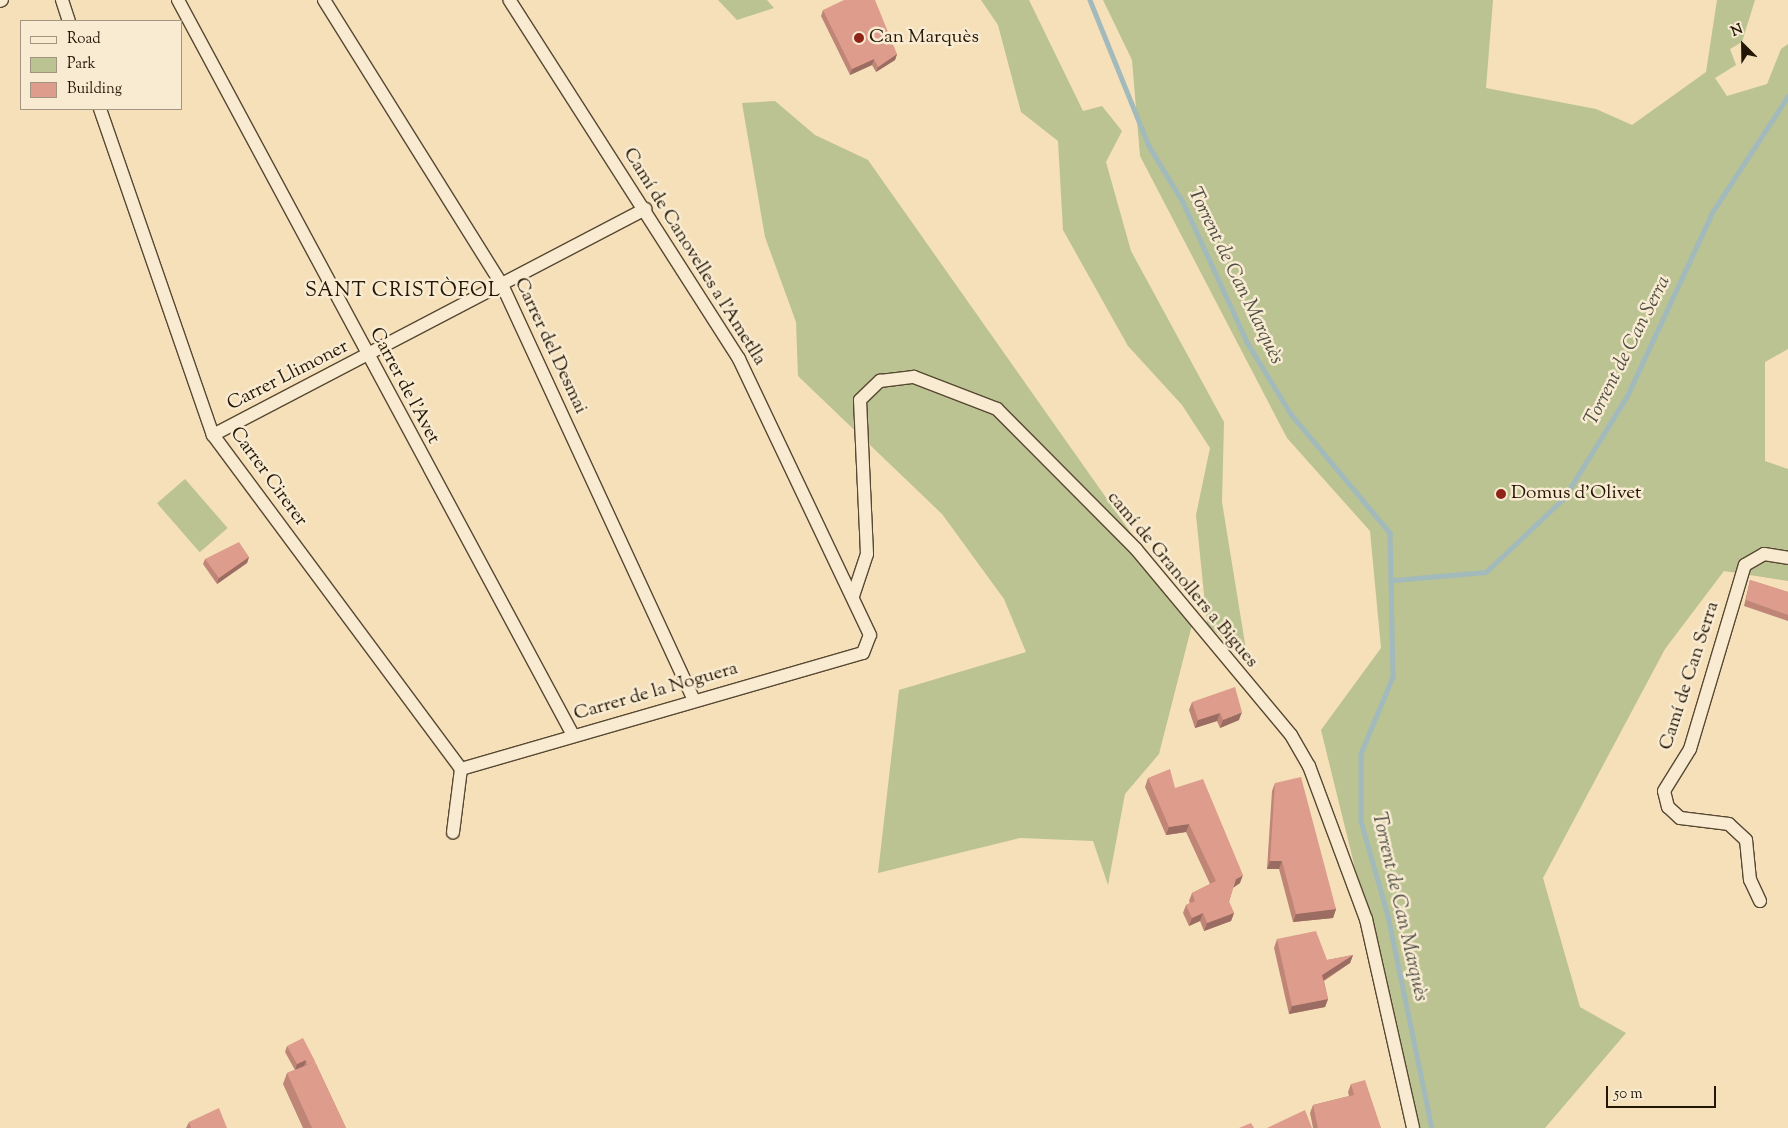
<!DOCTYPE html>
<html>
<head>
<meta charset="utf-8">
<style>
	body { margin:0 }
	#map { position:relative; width:1788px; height:1128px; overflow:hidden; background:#f5e0b9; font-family:"Sorts Mill Goudy",serif }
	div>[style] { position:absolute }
	.green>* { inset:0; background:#bac391; transform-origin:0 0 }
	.stream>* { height:4.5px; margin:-2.25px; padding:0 2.25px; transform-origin:2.25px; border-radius:2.25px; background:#a2babb }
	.roads { filter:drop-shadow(1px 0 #584832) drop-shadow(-1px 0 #584832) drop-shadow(0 1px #584832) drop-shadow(0 -1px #584832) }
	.minor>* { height:12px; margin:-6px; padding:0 6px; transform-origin:6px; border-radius:6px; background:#f8ebd2 }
	.wall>* { inset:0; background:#bf8678 }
	.shaded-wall>* { inset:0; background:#9b6d62 }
	.building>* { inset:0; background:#de9c8c }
	.dots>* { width:14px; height:14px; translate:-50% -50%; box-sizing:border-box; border:2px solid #f8ebd2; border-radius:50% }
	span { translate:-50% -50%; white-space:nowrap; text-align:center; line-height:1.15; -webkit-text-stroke:5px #f8ebd2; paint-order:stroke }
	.poi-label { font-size:19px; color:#231605 }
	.left { translate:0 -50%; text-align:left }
	.street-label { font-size:19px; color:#231605 }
	.water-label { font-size:20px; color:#4f4f45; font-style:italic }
	.neighbourhood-label { font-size:20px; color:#231605; letter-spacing:1px }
	.legend { position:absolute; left:20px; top:20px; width:162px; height:90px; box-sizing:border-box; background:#f8ebd2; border:1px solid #a39680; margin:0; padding:6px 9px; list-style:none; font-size:15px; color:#231605 }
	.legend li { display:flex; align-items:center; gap:10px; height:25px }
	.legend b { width:25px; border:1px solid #a39680 }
	.north { position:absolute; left:1718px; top:20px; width:50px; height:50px; -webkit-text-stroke:4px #f8ebd2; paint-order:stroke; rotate:337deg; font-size:14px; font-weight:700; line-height:20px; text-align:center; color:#231605 }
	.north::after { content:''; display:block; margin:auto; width:18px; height:22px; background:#231605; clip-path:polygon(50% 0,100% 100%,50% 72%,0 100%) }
	.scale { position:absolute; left:1606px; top:1086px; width:110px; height:22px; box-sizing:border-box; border:2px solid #231605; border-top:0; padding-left:6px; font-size:15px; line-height:18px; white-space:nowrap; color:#231605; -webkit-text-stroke:4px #f8ebd2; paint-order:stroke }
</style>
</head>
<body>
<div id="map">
	<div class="green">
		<i style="clip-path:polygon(718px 0,767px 0,774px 8px,737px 20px)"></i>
		<i style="clip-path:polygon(981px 0,1029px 0,1083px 111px,1102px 106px,1122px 131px,1106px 162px,1131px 251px,1224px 422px,1222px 502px,1248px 662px,1207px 624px,1196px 515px,1210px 448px,1182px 405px,1128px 346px,1063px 230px,1058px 141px,1021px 112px,998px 25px)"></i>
		<i style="clip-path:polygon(1103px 0,1493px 0,1486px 88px,1596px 109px,1632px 125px,1706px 72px,1717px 0,1755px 0,1742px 42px,1730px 49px,1736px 65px,1715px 78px,1727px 96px,1767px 84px,1781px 49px,1788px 44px,1788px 349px,1765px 362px,1765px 461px,1788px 469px,1788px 581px,1724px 571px,1665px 649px,1543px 878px,1580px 1007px,1626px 1033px,1545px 1128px,1419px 1128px,1321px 730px,1381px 648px,1370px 531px,1287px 438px,1140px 156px,1132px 60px)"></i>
		<i style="clip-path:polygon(775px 101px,815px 135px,868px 160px,1193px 621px,1159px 754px,1125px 794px,1108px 885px,1093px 841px,1020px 838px,878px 873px,899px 690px,1026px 652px,1004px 599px,942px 514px,798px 376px,796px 322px,765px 237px,742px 103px)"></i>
		<i style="left:185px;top:479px;width:65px;height:37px;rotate:49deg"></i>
	</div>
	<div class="stream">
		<i style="left:1090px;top:0;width:157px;rotate:68deg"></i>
		<i style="left:1149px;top:146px;width:66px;rotate:58.7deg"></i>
		<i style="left:1183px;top:202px;width:154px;rotate:65.4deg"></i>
		<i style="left:1247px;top:342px;width:84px;rotate:58.6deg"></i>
		<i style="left:1291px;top:414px;width:155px;rotate:50.2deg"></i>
		<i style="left:1390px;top:533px;width:144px;rotate:88.8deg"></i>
		<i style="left:1393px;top:677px;width:83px;rotate:112.6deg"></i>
		<i style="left:1361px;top:754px;width:67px;rotate:90deg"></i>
		<i style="left:1361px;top:821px;width:99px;rotate:74.1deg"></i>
		<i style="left:1388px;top:916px;width:217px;rotate:78.3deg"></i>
		<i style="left:1394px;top:580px;width:92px;rotate:-5deg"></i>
		<i style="left:1486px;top:572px;width:108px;rotate:-43.5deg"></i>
		<i style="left:1564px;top:498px;width:120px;rotate:-58.3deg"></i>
		<i style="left:1627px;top:396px;width:204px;rotate:-65.1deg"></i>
		<i style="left:1713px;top:211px;width:137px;rotate:-56.9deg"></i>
	</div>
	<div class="roads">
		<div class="minor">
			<i style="left:62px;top:0;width:22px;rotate:72deg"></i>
			<i style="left:178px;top:0;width:834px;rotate:61.75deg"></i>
			<i style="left:324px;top:0;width:338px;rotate:58deg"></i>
			<i style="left:503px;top:287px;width:455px;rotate:65.2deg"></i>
			<i style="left:0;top:1px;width:2px;rotate:-27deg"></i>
			<i style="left:100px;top:109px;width:345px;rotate:70.9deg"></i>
			<i style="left:213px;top:435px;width:416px;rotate:53.4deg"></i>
			<i style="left:461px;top:769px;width:64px;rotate:97.2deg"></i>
			<i style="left:213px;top:435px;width:488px;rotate:-27.6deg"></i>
			<i style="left:853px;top:596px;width:44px;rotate:-71.6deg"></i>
			<i style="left:867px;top:554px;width:154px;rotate:-92.6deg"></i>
			<i style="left:860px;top:400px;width:28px;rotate:-44deg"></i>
			<i style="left:880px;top:381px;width:34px;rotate:-7deg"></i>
			<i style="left:914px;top:377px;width:89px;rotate:21.1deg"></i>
			<i style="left:997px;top:409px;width:197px;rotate:45.2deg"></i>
			<i style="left:1136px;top:549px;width:242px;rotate:50.2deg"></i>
			<i style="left:1291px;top:735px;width:36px;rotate:60deg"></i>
			<i style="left:1309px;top:766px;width:163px;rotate:69.6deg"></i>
			<i style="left:1366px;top:919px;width:214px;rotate:77.3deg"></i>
			<i style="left:461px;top:769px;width:418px;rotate:-16.1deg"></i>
			<i style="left:863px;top:653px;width:19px;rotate:-69deg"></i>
			<i style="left:870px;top:635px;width:306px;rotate:-115.4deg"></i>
			<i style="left:739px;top:359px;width:426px;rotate:-122.6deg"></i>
			<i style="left:1760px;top:901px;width:23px;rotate:-115deg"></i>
			<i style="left:1750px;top:880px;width:40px;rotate:-95.7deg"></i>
			<i style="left:1746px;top:840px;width:23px;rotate:-137deg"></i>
			<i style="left:1729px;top:824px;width:49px;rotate:-173deg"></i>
			<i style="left:1680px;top:818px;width:16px;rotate:-137deg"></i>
			<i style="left:1668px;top:807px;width:16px;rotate:-104deg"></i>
			<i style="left:1664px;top:791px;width:49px;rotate:-58.2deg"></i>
			<i style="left:1690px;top:749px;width:192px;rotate:-73.4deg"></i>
			<i style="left:1745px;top:565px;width:22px;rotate:-30deg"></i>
			<i style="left:1764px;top:554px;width:24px;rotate:9deg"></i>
		</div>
	</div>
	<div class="wall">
		<i style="clip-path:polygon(823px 10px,897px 54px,895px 60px,876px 72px,872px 65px,850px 75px,821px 16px)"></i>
		<i style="clip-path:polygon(249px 557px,247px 563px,217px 584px,203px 564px,205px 559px)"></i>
		<i style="clip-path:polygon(1750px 580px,1788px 592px,1788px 621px,1744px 606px)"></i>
		<i style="clip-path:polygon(1192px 702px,1239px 720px,1220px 728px,1217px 721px,1195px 728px,1189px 710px)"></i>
		<i style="clip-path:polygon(1148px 778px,1175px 788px,1240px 883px,1233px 887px,1229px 902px,1234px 913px,1231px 921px,1204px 931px,1200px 921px,1189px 926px,1183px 913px,1186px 905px,1190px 903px,1189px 901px,1192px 893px,1210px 884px,1186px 832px,1166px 835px,1145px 787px)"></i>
		<i style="clip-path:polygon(1275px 783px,1336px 909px,1333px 918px,1293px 922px,1279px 869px,1267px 869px,1272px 791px)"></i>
		<i style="clip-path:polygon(1277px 939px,1327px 960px,1353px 955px,1350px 963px,1324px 981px,1328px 999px,1325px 1007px,1289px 1014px,1274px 948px)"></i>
		<i style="clip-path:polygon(287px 1046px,316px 1064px,346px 1128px,303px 1128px,283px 1084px,287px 1073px,304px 1066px,295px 1070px,285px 1052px)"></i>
		<i style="clip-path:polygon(1351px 1084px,1381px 1128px,1313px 1128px,1310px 1113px,1313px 1105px,1349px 1096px,1348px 1092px)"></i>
		<i style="clip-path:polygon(189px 1122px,227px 1128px,186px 1128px)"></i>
	</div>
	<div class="shaded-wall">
		<i style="clip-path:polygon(897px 54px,895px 60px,876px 72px,878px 67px)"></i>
		<i style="clip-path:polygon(874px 59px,872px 65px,850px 75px,852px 69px)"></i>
		<i style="clip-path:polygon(249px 557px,247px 563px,217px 584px,219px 578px)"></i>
		<i style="clip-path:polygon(1242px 712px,1239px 720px,1220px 728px,1223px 720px)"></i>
		<i style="clip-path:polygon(1220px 713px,1217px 721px,1195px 728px,1198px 720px)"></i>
		<i style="clip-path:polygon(1189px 824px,1186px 832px,1166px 835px,1169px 827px)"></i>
		<i style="clip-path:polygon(1270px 861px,1282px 861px,1279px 869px,1267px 869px)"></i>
		<i style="clip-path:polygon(1243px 875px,1240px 883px,1233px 888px,1236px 879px)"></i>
		<i style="clip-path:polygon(1336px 909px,1333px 918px,1293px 922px,1296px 914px)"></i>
		<i style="clip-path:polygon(1203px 913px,1200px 921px,1189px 926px,1192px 918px)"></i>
		<i style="clip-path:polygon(1234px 913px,1231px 921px,1204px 931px,1207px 923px)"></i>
		<i style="clip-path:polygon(1353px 955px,1350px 963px,1319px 983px,1322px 975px)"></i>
		<i style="clip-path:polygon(1328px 999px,1325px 1007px,1289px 1014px,1292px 1006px)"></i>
		<i style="clip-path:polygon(306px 1060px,304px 1066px,295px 1070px,297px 1064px)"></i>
	</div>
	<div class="building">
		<i style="clip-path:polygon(844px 0,875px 0,897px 54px,878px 67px,874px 59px,852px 69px,823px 10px)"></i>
		<i style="clip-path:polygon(239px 542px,249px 557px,219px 578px,205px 559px)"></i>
		<i style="clip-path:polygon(1750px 580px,1788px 592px,1788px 615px,1746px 600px)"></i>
		<i style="clip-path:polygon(1235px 687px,1242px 712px,1223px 720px,1220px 713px,1198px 720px,1192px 702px)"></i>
		<i style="clip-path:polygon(1170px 769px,1175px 788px,1203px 779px,1243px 875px,1236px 879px,1229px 902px,1234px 913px,1207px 923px,1203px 913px,1192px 918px,1186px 905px,1195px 901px,1192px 893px,1216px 881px,1189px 824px,1169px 827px,1148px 778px)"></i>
		<i style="clip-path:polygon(1301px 777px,1336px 909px,1296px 914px,1282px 861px,1270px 861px,1275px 783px)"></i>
		<i style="clip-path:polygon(1316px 931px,1327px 960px,1353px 955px,1322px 975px,1328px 999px,1292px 1006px,1277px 939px)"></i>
		<i style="clip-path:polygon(303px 1038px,316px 1063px,315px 1062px,307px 1065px,306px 1060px,297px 1064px,287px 1046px)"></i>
		<i style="clip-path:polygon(315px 1062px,346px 1128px,312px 1128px,287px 1073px)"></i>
		<i style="clip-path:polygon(1365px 1080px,1381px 1128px,1318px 1128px,1313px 1105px,1354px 1095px,1351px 1084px)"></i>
		<i style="clip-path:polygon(219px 1108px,227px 1128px,191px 1128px,189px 1122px)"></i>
		<i style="clip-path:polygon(1305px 1110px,1312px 1128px,1267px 1128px)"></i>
		<i style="clip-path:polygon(1251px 1123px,1254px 1128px,1239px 1128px)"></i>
	</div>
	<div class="dots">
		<i style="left:859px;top:38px;background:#8f2418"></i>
		<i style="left:1501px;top:494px;background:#8f2418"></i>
	</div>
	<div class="poi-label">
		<span class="left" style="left:869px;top:38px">Can Marquès</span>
		<span class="left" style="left:1511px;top:494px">Domus d'Olivet</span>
	</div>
	<div class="street-label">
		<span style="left:694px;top:257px;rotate:58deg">Camí de Canovelles a l'Ametlla</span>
		<span style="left:550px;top:346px;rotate:65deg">Carrer del Desmai</span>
		<span style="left:288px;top:376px;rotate:-27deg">Carrer Llimoner</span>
		<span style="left:404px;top:386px;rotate:62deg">Carrer de l'Avet</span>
		<span style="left:268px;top:477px;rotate:54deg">Carrer Cirerer</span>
		<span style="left:1182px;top:580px;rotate:50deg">camí de Granollers a Bigues</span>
		<span style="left:1690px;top:676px;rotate:-72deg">Camí de Can Serra</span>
		<span style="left:656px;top:692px;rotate:-16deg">Carrer de la Noguera</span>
	</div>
	<div class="water-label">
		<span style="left:1235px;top:276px;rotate:64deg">Torrent de Can Marquès</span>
		<span style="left:1628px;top:351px;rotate:-63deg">Torrent de Can Serra</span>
		<span style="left:1399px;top:907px;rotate:77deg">Torrent de Can Marquès</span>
	</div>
	<div class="neighbourhood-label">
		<span style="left:403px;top:291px">SANT CRISTÒFOL</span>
	</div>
	<ul class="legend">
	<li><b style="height:6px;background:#f8ebd2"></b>Road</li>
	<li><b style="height:14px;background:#bac391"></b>Park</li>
	<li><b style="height:14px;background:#de9c8c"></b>Building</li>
	</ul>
	<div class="north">N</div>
	<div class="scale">50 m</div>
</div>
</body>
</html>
